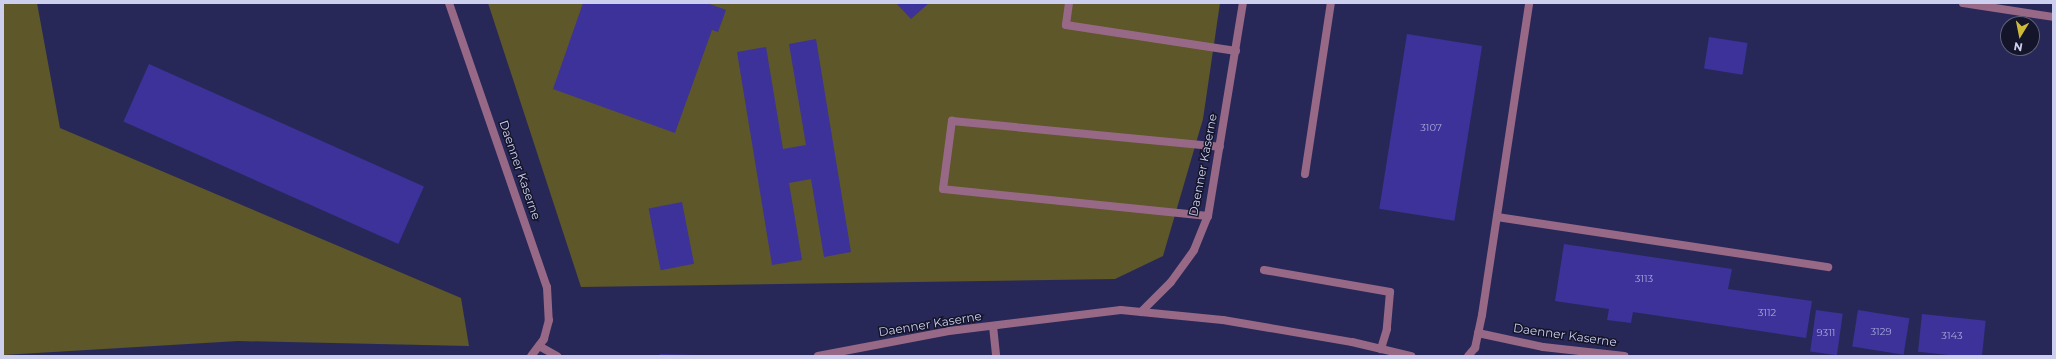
<!DOCTYPE html>
<html>
<head>
<meta charset="utf-8">
<style>
	body { margin:0 }
	#map { position:relative; width:2056px; height:359px; overflow:hidden; background:#282858; font-family:Montserrat,sans-serif }
	div>[style] { position:absolute }
	.forest>* { inset:0; background:#5e5729 }
	.building>* { inset:0; background:#3c329a; transform-origin:0 0 }
	.lane>* { height:8px; margin:-4px; padding:0 4px; transform-origin:4px; border-radius:4px; background:#986987 }
	.street>* { height:8px; margin:-4px; padding:0 4px; transform-origin:4px; border-radius:4px; background:#986987 }
	span { translate:-50% -50%; white-space:nowrap; text-align:center; line-height:1.15; -webkit-text-stroke:3px #14142a; paint-order:stroke }
	.number-label { font-size:10px; color:#a8a8d9 }
	.number-label span { -webkit-text-stroke-width:0 }
	.street-label { font-size:12px; color:#ccd0ee }
	.frame { position:absolute; inset:0; border:4px solid #ccd0ee; pointer-events:none }
	.north { position:absolute; left:2000px; top:16px; width:40px; height:40px; box-sizing:border-box; background:#14142a; border:1px solid #5e5f78; border-radius:50%; rotate:190deg; font-size:11px; font-weight:700; line-height:16px; text-align:center; color:#ccd0ee }
	.north::after { content:''; display:block; margin:auto; width:14px; height:18px; background:#cdb938; clip-path:polygon(50% 0,100% 100%,50% 72%,0 100%) }
</style>
</head>
<body>
<div id="map">
	<div class="forest">
		<i style="clip-path:polygon(3px 3px,37px 3px,60px 128px,461px 298px,469px 346px,238px 341px,3px 355px)"></i>
		<i style="clip-path:polygon(488px 3px,1220px 3px,1203px 119px,1163px 256px,1115px 279px,581px 287px)"></i>
	</div>
	<div class="building">
		<i style="clip-path:polygon(583px 3px,707px 3px,726px 10px,718px 32px,712px 30px,675px 133px,553px 89px)"></i>
		<i style="clip-path:polygon(896px 3px,929px 3px,911px 19px)"></i>
		<i style="left:1407px;top:34px;width:76px;height:177px;rotate:9deg"></i>
		<i style="left:1709px;top:37px;width:39px;height:32px;rotate:9deg"></i>
		<i style="clip-path:polygon(816px 39px,851px 252px,824px 257px,811px 179px,789px 183px,802px 260px,772px 265px,737px 52px,766px 47px,783px 149px,806px 145px,789px 44px)"></i>
		<i style="left:149px;top:64px;width:301px;height:63px;rotate:24deg"></i>
		<i style="left:682px;top:202px;width:63px;height:34px;rotate:79deg"></i>
		<i style="clip-path:polygon(1564px 244px,1732px 269px,1728px 289px,1812px 301px,1806px 338px,1633px 312px,1631px 323px,1607px 320px,1609px 309px,1555px 301px)"></i>
		<i style="left:1816px;top:310px;width:27px;height:42px;rotate:8deg"></i>
		<i style="left:1858px;top:310px;width:52px;height:37px;rotate:9deg"></i>
		<i style="left:1922px;top:314px;width:64px;height:38px;rotate:6deg"></i>
		<i style="clip-path:polygon(660px 354px,696px 355px,696px 356px,659px 356px)"></i>
	</div>
	<div class="lane">
		<i style="left:1069px;top:3px;width:22px;rotate:98deg"></i>
		<i style="left:1066px;top:25px;width:172px;rotate:8.7deg"></i>
		<i style="left:1963px;top:3px;width:91px;rotate:8.8deg"></i>
		<i style="left:1305px;top:174px;width:173px;rotate:-81.4deg"></i>
		<i style="left:1208px;top:216px;width:266px;rotate:-174.2deg"></i>
		<i style="left:943px;top:189px;width:69px;rotate:-82.5deg"></i>
		<i style="left:952px;top:121px;width:269px;rotate:5.5deg"></i>
		<i style="left:1497px;top:217px;width:335px;rotate:8.6deg"></i>
		<i style="left:1264px;top:270px;width:128px;rotate:9.9deg"></i>
		<i style="left:1390px;top:292px;width:37px;rotate:95deg"></i>
		<i style="left:1387px;top:329px;width:21px;rotate:107deg"></i>
		<i style="left:1141px;top:312px;width:42px;rotate:-45deg"></i>
		<i style="left:1171px;top:282px;width:39px;rotate:-54deg"></i>
		<i style="left:1194px;top:250px;width:37px;rotate:-68deg"></i>
		<i style="left:1208px;top:216px;width:216px;rotate:-80.7deg"></i>
		<i style="left:993px;top:326px;width:30px;rotate:84deg"></i>
		<i style="left:1478px;top:333px;width:66px;rotate:12.2deg"></i>
		<i style="left:1543px;top:347px;width:82px;rotate:6.3deg"></i>
		<i style="left:539px;top:346px;width:21px;rotate:29deg"></i>
		<i style="left:818px;top:356px;width:133px;rotate:-10.8deg"></i>
		<i style="left:949px;top:331px;width:173px;rotate:-7deg"></i>
		<i style="left:1121px;top:310px;width:102px;rotate:5.6deg"></i>
		<i style="left:1223px;top:320px;width:131px;rotate:9.7deg"></i>
		<i style="left:1352px;top:342px;width:61px;rotate:13.3deg"></i>
		<i style="left:1468px;top:356px;width:11px;rotate:-49deg"></i>
		<i style="left:1475px;top:348px;width:34px;rotate:-78deg"></i>
		<i style="left:1482px;top:315px;width:316px;rotate:-81.4deg"></i>
	</div>
	<div class="street">
		<i style="left:449px;top:3px;width:300px;rotate:71deg"></i>
		<i style="left:547px;top:287px;width:33px;rotate:87deg"></i>
		<i style="left:549px;top:320px;width:20px;rotate:105deg"></i>
		<i style="left:544px;top:339px;width:21px;rotate:127deg"></i>
	</div>
	<div class="number-label">
		<span style="left:1431px;top:128px">3107</span>
		<span style="left:1644px;top:279px">3113</span>
		<span style="left:1767px;top:313px">3112</span>
		<span style="left:1881px;top:332px">3129</span>
		<span style="left:1826px;top:333px">9311</span>
		<span style="left:1952px;top:336px">3143</span>
	</div>
	<div class="street-label">
		<span style="left:1203px;top:165px;rotate:-79deg">Daenner Kaserne</span>
		<span style="left:520px;top:170px;rotate:71deg">Daenner Kaserne</span>
		<span style="left:930px;top:324px;rotate:-9deg">Daenner Kaserne</span>
		<span style="left:1565px;top:335px;rotate:8deg">Daenner Kaserne</span>
	</div>
	<div class="frame"></div>
	<div class="north">N</div>
</div>
</body>
</html>
